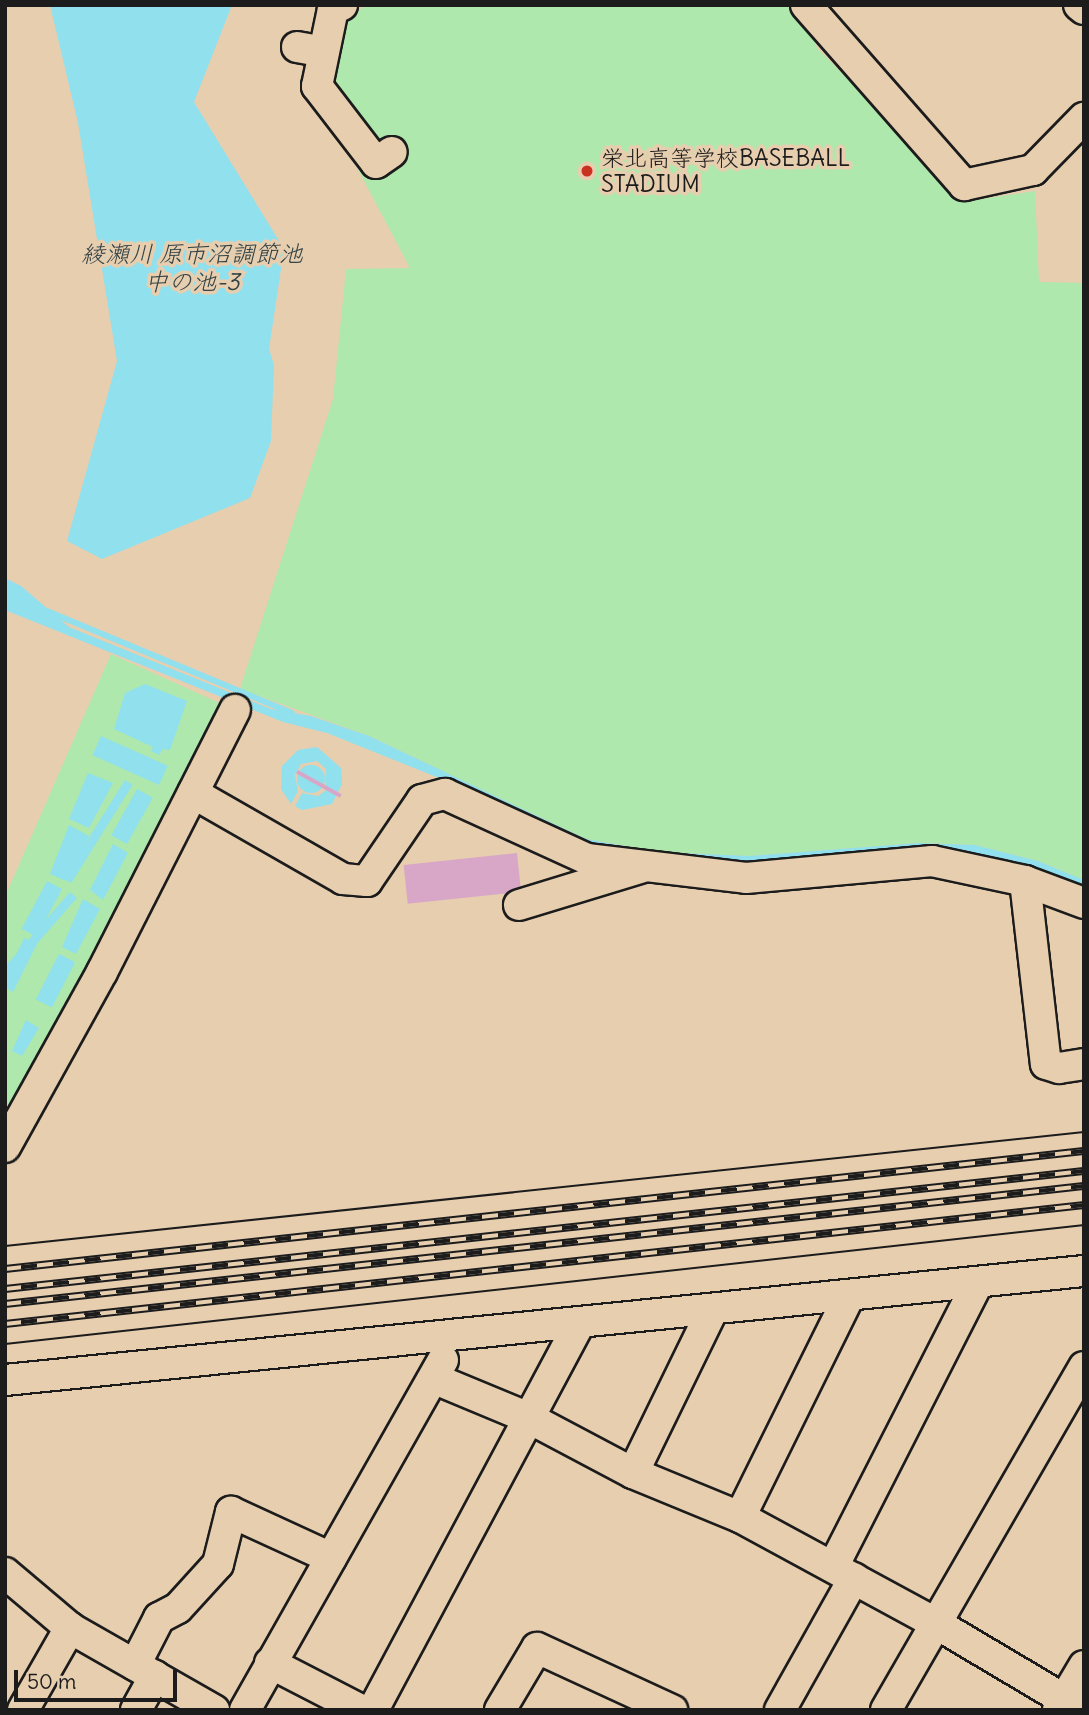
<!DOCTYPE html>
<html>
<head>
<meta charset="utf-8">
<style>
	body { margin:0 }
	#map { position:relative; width:1089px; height:1715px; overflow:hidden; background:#e7ceaf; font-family:Delius,"Klee One",sans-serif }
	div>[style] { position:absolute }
	.green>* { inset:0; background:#aee8ac }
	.water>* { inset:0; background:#90e0ee; transform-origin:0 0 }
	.round { border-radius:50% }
	.stream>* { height:6px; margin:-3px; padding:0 3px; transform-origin:3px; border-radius:3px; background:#90e0ee }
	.building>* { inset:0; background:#d8a7c7; transform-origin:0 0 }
	.roads { filter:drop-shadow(2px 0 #1c1c1c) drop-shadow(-2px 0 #1c1c1c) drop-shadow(0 2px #1c1c1c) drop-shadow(0 -2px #1c1c1c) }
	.minor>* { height:30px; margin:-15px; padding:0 15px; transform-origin:15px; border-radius:15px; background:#e7ceaf }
	.tram>* { height:2px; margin:-1px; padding:0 1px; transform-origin:1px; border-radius:1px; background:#1c1c1c }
	.rail>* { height:8px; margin-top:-4px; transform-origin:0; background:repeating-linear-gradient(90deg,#e7ceaf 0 16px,#1c1c1c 0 32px); box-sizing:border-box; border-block:2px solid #1c1c1c }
	.dots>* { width:19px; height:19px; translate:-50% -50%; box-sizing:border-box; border:4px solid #e7ceaf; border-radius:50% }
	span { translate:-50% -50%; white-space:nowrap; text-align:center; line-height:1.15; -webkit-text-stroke:7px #e7ceaf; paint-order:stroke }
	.poi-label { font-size:23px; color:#1c1c1c }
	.left { translate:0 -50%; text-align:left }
	.water-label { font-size:24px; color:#334346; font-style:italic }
	.frame { position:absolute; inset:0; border:7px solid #1c1c1c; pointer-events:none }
	.scale { position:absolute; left:14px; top:1670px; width:163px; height:32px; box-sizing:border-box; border:4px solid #1c1c1c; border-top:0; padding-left:9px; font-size:21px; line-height:24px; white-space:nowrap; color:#1c1c1c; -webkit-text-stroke:5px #e7ceaf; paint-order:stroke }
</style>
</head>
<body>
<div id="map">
	<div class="green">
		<i style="clip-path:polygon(367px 5px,806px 5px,817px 48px,969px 201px,1035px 191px,1039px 282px,1084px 283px,1084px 880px,1038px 861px,975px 845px,918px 843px,749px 856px,658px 852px,586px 839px,369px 736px,240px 689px,333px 399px,346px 269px,410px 268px,325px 107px,345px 20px)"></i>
		<i style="clip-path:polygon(111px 654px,235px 710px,5px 1135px,5px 897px)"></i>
	</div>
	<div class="water">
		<i style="clip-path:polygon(50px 5px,232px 5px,194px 102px,284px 249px,269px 349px,274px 365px,271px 441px,250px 498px,102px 559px,67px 541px,117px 361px,78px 123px)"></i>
		<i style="clip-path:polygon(5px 578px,21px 586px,69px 627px,271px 709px,311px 716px,369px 736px,586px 839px,658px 852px,749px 856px,918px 843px,975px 845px,1038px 861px,1084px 880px,1084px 887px,998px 858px,956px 854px,748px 865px,590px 849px,444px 780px,327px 733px,283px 722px,5px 610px)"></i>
		<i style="clip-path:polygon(145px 684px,187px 701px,170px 750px,163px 749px,159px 755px,151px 751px,153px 747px,114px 729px,125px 693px)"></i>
		<i style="left:101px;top:736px;width:73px;height:21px;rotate:24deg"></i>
		<i style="clip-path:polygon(317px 747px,341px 768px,342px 784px,332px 804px,302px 810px,295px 806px,302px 793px,318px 796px,325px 791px,326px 769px,317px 761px,301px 764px,295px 775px,298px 791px,291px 804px,281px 789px,282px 766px,298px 750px)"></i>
		<i class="round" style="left:297px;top:765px;width:28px;height:28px"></i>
		<i style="clip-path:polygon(88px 773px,113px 783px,89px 828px,69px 819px)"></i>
		<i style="left:125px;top:780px;width:9px;height:116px;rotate:32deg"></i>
		<i style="left:137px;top:789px;width:18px;height:53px;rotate:29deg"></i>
		<i style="clip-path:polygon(69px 825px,89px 836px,66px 881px,50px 874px)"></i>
		<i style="clip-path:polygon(113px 844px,128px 853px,103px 900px,90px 890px)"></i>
		<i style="left:47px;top:881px;width:17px;height:54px;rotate:28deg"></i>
		<i style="left:70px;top:892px;width:9px;height:112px;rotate:41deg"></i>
		<i style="clip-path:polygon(83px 899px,100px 909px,76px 954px,62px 947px)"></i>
		<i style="clip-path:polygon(24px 938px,37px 944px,13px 992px,5px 987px,5px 979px)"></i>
		<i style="left:59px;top:954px;width:18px;height:51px;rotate:27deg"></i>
		<i style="clip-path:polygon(26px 1020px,39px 1028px,22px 1056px,12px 1051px)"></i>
	</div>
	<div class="stream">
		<i style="left:47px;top:611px;width:265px;rotate:22.6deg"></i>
		<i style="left:979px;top:855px;width:28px;rotate:15deg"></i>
	</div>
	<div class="building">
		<i style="left:298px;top:770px;width:50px;height:4px;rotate:29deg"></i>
		<i style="left:517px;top:853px;width:39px;height:114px;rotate:84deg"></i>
	</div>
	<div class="roads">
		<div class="minor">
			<i style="left:342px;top:5px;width:10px;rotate:156deg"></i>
			<i style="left:333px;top:9px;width:79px;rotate:101.7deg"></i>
			<i style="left:317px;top:86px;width:97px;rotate:52.5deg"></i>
			<i style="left:376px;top:163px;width:19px;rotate:-35deg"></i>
			<i style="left:806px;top:5px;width:240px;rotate:48.7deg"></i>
			<i style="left:964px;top:185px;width:71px;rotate:-12.3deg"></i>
			<i style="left:1033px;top:170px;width:73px;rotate:-45.6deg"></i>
			<i style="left:1079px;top:5px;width:6px;rotate:39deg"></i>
			<i style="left:297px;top:47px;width:27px;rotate:10deg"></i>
			<i style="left:193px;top:793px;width:173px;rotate:29.8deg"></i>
			<i style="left:343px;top:879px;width:24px;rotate:5deg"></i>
			<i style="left:367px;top:881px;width:98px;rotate:-55.8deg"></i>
			<i style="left:422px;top:800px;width:24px;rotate:-15deg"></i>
			<i style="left:445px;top:794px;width:156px;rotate:24.6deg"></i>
			<i style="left:587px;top:859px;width:160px;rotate:6.8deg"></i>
			<i style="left:746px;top:878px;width:187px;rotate:-5.2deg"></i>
			<i style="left:932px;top:861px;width:95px;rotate:12.1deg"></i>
			<i style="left:1025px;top:881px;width:63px;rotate:20.4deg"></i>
			<i style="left:1025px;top:881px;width:184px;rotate:83.5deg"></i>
			<i style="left:1046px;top:1064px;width:14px;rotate:17deg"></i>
			<i style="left:1059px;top:1068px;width:25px;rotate:-9deg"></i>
			<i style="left:519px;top:905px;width:127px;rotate:-17deg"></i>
			<i style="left:5px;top:1147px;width:200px;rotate:-61deg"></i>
			<i style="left:102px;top:972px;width:294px;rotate:-63.1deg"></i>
			<i style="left:435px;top:1379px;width:102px;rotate:22.5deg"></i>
			<i style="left:529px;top:1418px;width:118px;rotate:27.9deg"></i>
			<i style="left:633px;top:1473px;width:116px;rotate:22.4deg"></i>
			<i style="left:740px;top:1517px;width:224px;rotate:28.5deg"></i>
			<i style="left:937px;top:1624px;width:169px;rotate:30.7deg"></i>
			<i style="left:5px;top:1380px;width:1084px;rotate:-5.77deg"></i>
			<i style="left:633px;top:1473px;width:182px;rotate:-64deg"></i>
			<i style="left:740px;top:1517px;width:246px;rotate:-63.7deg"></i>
			<i style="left:833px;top:1567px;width:319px;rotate:-63deg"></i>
			<i style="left:5px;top:1573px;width:85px;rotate:40.2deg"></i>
			<i style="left:70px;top:1628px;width:166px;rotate:29.7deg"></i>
			<i style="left:270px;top:1663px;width:102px;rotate:27.3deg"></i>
			<i style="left:135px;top:1665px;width:53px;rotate:-62.9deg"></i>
			<i style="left:159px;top:1618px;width:21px;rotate:-28deg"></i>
			<i style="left:178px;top:1608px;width:59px;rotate:-47.7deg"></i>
			<i style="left:218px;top:1564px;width:54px;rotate:-76deg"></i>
			<i style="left:231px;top:1512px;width:110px;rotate:24.7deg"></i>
			<i style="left:23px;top:1710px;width:95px;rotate:-60.2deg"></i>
			<i style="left:136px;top:1710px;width:39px;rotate:-61deg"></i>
			<i style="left:245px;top:1710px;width:402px;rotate:-60.5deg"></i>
			<i style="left:373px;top:1710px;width:439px;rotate:-61.9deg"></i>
			<i style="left:500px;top:1710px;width:72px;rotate:-59.2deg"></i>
			<i style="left:537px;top:1648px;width:149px;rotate:24.7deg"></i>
			<i style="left:780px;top:1710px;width:151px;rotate:-60.7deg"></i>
			<i style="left:886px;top:1710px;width:396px;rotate:-60deg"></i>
			<i style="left:1058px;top:1710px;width:51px;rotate:-59.4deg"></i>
		</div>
	</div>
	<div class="tram">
		<i style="left:5px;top:1246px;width:1085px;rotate:-6.03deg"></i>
		<i style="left:5px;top:1344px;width:1086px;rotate:-6.29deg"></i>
	</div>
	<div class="rail">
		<i style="left:5px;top:1269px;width:1085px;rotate:-6.24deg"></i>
		<i style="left:5px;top:1289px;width:1085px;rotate:-6.24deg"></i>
		<i style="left:5px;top:1304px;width:1085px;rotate:-6.24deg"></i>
		<i style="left:5px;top:1324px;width:1086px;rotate:-6.29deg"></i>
	</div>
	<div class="dots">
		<i style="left:587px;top:171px;background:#c8321e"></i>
	</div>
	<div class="poi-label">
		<span class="left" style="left:601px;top:171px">栄北高等学校BASEBALL<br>STADIUM</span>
	</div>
	<div class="water-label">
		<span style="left:192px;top:268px">綾瀬川 原市沼調節池<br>中の池-3</span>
	</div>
	<div class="frame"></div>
	<div class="scale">50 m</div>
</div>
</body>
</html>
